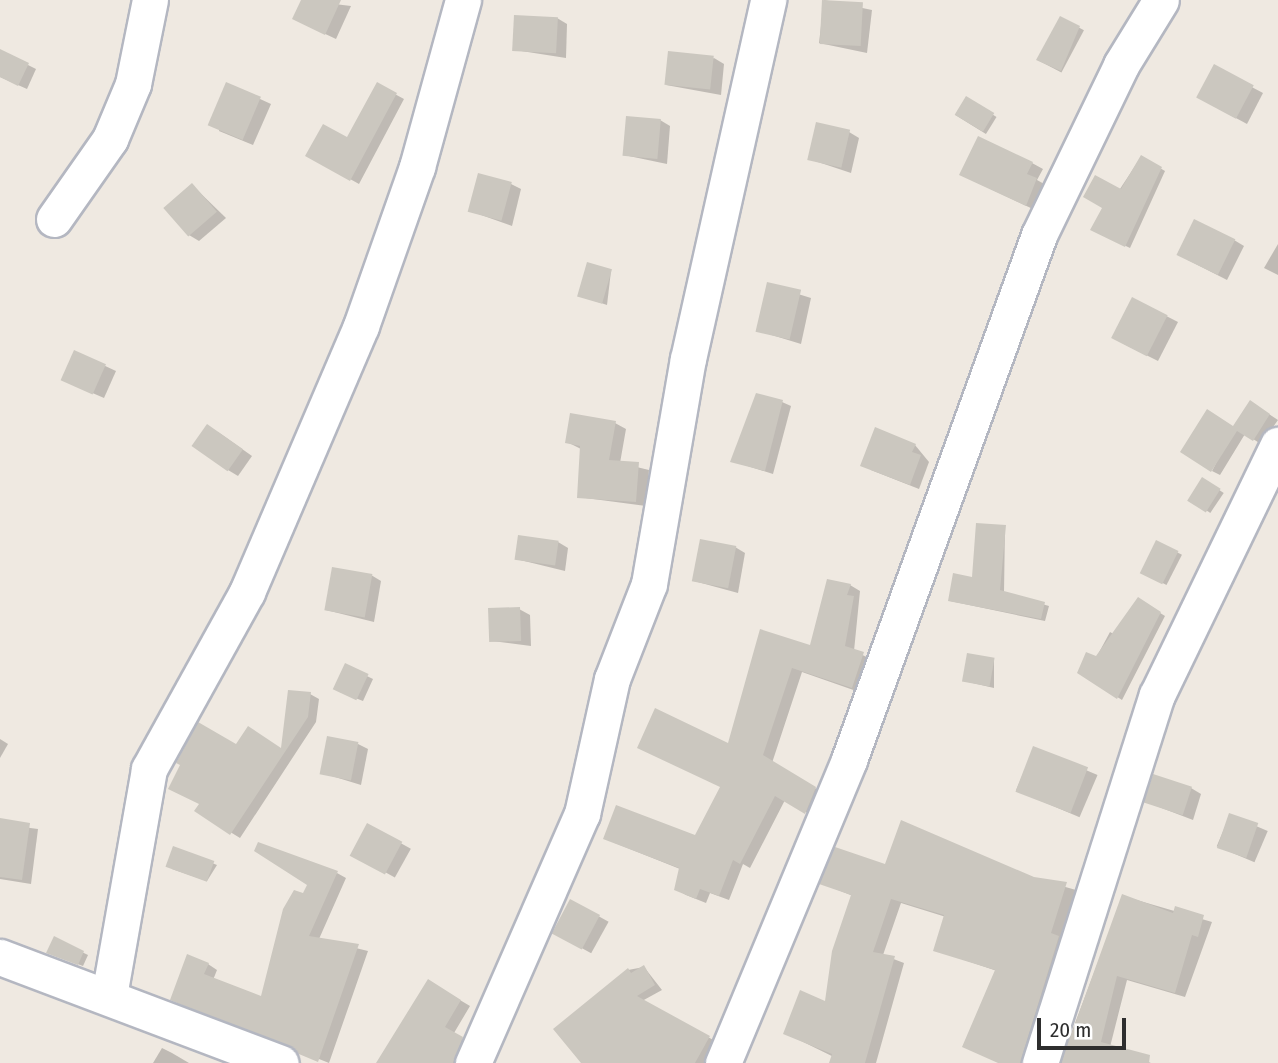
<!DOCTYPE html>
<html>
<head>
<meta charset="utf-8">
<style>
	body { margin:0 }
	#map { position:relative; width:1278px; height:1063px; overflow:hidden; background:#efe9e1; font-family:"Fira Sans Condensed",sans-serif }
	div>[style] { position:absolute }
	.shadow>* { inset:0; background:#0003; transform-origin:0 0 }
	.building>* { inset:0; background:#cbc7bf; transform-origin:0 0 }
	.roads { filter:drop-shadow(2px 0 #b4b7c1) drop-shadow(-2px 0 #b4b7c1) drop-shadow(0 2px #b4b7c1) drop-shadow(0 -2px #b4b7c1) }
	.street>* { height:35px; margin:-17.5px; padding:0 17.5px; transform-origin:17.5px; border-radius:17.5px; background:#fff }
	span { translate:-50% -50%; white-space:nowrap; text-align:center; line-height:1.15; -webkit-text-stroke:7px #fff; paint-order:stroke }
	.scale { position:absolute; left:1037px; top:1018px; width:89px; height:32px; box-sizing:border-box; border:4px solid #2e2e2e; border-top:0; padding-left:9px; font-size:21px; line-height:24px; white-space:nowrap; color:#2e2e2e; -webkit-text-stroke:5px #fff; paint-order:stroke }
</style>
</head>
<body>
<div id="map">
	<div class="shadow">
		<i style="clip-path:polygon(302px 0,351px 6px,336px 39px,304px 24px)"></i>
		<i style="clip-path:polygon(824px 0,872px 10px,867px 53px,819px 43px)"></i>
		<i style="clip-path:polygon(557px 18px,567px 24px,566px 58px,515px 50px)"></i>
		<i style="left:1061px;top:18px;width:26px;height:48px;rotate:28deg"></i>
		<i style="clip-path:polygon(0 51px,36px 69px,27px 89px,0 77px)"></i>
		<i style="clip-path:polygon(714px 58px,724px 64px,721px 95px,666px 85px)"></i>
		<i style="clip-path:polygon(1214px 67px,1263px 93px,1247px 124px,1208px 103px)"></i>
		<i style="clip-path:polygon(227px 84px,271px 104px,253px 145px,219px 131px)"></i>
		<i style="clip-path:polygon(378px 85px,404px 99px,359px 184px,307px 155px,347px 139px)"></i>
		<i style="left:966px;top:98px;width:36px;height:20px;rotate:32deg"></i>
		<i style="clip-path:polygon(660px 120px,670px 126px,667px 164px,624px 155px)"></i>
		<i style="clip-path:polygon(849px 132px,859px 138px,851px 173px,809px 159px)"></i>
		<i style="clip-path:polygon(1141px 157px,1165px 171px,1130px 248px,1093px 230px)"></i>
		<i style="clip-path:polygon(1032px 163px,1043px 169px,1037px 180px,1046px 185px,1037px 211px,972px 180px)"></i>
		<i style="clip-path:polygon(511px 184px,521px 189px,512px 226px,470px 211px)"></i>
		<i style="clip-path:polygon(192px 185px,226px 218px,199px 241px,189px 235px)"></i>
		<i style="clip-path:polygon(1234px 240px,1244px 246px,1227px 280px,1188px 260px)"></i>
		<i style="clip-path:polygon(1278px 244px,1278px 275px,1264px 268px)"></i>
		<i style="clip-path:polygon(611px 271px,607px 305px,580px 296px)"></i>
		<i style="clip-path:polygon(769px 285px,811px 298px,801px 344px,759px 331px)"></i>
		<i style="clip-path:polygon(1133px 299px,1178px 322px,1158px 361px,1124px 344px)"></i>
		<i style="clip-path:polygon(75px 352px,116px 371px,104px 398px,74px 385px)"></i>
		<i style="clip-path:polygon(782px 402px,791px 406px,773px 474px,732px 461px)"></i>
		<i style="clip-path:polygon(1258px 407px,1278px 420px,1261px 444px,1245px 434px,1220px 475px,1212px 471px,1234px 428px)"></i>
		<i style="clip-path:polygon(615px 423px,626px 429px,620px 463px,649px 470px,646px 506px,578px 497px,581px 449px,567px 442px)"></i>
		<i style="clip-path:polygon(218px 432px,252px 456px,238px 476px,228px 470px)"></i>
		<i style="clip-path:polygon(915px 445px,929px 462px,919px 489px,871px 470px)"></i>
		<i style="left:1203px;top:479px;width:25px;height:24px;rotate:34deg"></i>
		<i style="clip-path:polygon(1005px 527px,1004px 593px,1049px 606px,1045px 621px,950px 601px,974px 579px)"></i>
		<i style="clip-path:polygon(558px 542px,568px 548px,565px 571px,516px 559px)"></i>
		<i style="left:1157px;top:542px;width:28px;height:34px;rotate:27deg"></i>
		<i style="clip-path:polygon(735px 547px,745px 553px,738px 593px,694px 581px)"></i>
		<i style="clip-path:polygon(371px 575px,381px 581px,374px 622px,326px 610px)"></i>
		<i style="clip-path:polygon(850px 585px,860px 591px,854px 651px,873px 660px,862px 693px,802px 672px,772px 763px,825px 794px,815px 817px,785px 800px,750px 868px,743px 864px,729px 900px,710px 893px,706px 903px,686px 895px,676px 889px,680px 869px,615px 843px,696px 837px,722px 787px,761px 631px,812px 648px)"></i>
		<i style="clip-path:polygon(1139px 600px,1165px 616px,1122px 700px,1079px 672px,1096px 658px,1110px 632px,1117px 636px)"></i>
		<i style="clip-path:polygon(519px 609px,530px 615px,531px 646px,492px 641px)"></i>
		<i style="clip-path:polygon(994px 660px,994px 688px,964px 681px)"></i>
		<i style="clip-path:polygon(346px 666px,373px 679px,363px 701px,340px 692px)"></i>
		<i style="clip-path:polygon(310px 694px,319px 699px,316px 722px,240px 838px,196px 811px,237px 747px,282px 750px)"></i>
		<i style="clip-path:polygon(0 739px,8px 744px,0 758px)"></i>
		<i style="clip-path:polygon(358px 744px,368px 749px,361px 785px,322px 773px)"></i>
		<i style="left:1034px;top:748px;width:69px;height:46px;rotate:23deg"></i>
		<i style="clip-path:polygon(1191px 788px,1201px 794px,1193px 820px,1146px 802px)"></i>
		<i style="left:1230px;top:815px;width:41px;height:34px;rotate:23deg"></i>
		<i style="clip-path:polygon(0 824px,38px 829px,31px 884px,0 879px)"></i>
		<i style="left:368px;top:825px;width:49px;height:33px;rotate:29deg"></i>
		<i style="clip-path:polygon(174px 848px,217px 865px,207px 881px,172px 869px)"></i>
		<i style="clip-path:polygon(886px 867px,1034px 878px,1076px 890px,1061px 938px,1069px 943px,1035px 1063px,1003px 1063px,997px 971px,935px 950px,946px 917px,901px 903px,883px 955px,904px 963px,876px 1063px,846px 1063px,785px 1033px,827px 1003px,853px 896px,821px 883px)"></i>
		<i style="clip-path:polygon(337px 873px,346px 878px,319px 939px,368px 951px,329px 1063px,181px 1004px,208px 964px,217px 970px,213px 980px,262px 999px,304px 896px)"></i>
		<i style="clip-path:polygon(1123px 896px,1212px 922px,1185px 997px,1127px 980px,1110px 1047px,1151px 1063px,1060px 1063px)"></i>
		<i style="left:571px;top:901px;width:43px;height:36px;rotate:29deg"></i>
		<i style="clip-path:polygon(55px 939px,88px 955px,83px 966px,53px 955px)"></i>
		<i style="clip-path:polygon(644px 967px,662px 990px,642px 1001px,717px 1042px,704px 1063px,583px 1063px,628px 970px)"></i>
		<i style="clip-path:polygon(428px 981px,470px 1006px,454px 1033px,471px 1044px,465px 1063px,381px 1063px)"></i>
		<i style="clip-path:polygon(162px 1048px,172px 1053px,189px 1063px,153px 1063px)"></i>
	</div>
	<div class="building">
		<i style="clip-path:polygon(301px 0,341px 0,325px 35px,292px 19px)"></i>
		<i style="left:822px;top:0;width:41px;height:44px;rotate:3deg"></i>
		<i style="left:514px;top:15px;width:44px;height:36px;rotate:3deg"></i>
		<i style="clip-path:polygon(1060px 16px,1080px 26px,1061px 71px,1036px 60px)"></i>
		<i style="clip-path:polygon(0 49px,29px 63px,18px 86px,0 77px)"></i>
		<i style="left:668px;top:51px;width:46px;height:34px;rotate:6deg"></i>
		<i style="left:1214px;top:64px;width:45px;height:38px;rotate:28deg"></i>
		<i style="left:226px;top:82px;width:38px;height:47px;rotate:23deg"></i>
		<i style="clip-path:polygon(377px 82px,397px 93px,350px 181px,305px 156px,323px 124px,347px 137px)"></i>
		<i style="left:966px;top:96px;width:33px;height:22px;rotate:31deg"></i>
		<i style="left:626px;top:116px;width:35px;height:40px;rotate:5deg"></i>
		<i style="left:816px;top:122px;width:35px;height:39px;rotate:13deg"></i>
		<i style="clip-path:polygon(978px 136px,1033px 162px,1027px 174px,1037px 178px,1026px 206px,959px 175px)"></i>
		<i style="clip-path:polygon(1141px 155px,1162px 167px,1125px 247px,1090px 230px,1102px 208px,1083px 197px,1095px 175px,1121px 189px)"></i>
		<i style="left:478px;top:173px;width:35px;height:40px;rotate:15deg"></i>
		<i style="left:192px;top:183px;width:38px;height:38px;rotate:49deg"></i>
		<i style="left:1194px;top:219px;width:46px;height:40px;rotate:26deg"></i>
		<i style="left:587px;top:262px;width:26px;height:36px;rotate:16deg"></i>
		<i style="left:767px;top:282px;width:35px;height:51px;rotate:13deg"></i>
		<i style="left:1132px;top:297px;width:40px;height:46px;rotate:27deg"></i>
		<i style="left:74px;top:350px;width:35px;height:33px;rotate:24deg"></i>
		<i style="clip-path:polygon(756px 393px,783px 400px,765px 471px,730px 462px)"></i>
		<i style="clip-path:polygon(1250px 400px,1270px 414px,1253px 441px,1237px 431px,1211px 472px,1180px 452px,1207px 409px,1233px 426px)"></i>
		<i style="clip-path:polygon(570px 413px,616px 421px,609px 460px,639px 462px,636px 502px,577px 498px,580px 446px,565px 443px)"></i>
		<i style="left:207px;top:424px;width:44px;height:27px;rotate:35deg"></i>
		<i style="clip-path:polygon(875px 427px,916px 444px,912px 452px,921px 455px,910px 485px,860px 466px)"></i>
		<i style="left:1202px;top:477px;width:22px;height:28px;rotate:32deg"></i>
		<i style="clip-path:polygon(976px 523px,1006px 525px,1000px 590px,1045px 602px,1041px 619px,948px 601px,953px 573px,972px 577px)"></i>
		<i style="left:518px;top:535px;width:41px;height:25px;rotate:8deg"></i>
		<i style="left:700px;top:539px;width:37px;height:43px;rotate:11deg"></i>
		<i style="left:1156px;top:540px;width:25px;height:37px;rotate:26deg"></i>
		<i style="left:332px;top:567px;width:41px;height:44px;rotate:10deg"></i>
		<i style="clip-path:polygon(827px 579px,851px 584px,847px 595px,854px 596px,845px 646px,864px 652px,852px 688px,792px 668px,763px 755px,816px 787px,805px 814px,775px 796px,740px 864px,733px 860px,719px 896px,700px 889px,696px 899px,674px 890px,679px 868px,603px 839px,616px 805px,695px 835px,720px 787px,637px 748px,655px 708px,728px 743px,760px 629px,810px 645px)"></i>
		<i style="clip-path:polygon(1138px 597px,1161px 612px,1117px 699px,1077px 673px,1086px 652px,1096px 656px)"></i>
		<i style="left:520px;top:607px;width:34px;height:32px;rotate:88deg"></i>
		<i style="left:967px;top:653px;width:28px;height:29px;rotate:10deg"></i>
		<i style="left:345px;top:663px;width:26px;height:29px;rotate:25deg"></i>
		<i style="clip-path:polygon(288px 690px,311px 692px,308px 717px,230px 835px,194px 811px,199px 804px,168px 789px,180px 765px,176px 763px,198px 722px,236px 744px,248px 726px,281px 748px)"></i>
		<i style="left:327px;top:736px;width:32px;height:39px;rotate:11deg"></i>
		<i style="left:1033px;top:746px;width:59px;height:49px;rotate:21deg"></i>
		<i style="left:1153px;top:774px;width:41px;height:30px;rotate:18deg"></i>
		<i style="left:1229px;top:813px;width:31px;height:37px;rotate:19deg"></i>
		<i style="clip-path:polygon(0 818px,30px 823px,22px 880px,0 877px)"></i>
		<i style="clip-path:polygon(901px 820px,1034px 877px,1067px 882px,1051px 933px,1059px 936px,1020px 1063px,998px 1063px,962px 1047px,995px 970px,933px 951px,944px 915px,891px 899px,873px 952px,895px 956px,865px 1063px,829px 1063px,832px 1054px,783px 1034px,800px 990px,825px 1001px,832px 951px,851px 895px,819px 884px,835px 847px,885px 864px)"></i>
		<i style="left:367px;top:823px;width:40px;height:37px;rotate:28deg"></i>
		<i style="clip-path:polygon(258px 842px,338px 871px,309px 936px,359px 944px,318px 1062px,170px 1000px,187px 954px,209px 963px,204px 974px,261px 996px,283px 909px,294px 890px,303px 893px,307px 885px,254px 851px)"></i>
		<i style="left:173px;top:846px;width:44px;height:22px;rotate:20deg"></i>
		<i style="clip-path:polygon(1122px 894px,1173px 913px,1175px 906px,1204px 915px,1198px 937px,1192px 935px,1175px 993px,1117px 976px,1101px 1042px,1150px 1055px,1149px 1063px,1061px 1063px)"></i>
		<i style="left:570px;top:899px;width:34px;height:39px;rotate:28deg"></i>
		<i style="clip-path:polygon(54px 936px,84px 951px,78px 965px,46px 953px)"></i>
		<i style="clip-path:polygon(644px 965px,655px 985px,637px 996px,710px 1036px,695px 1063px,581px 1063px,553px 1029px,628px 968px,631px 973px)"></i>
		<i style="clip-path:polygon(428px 979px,461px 1000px,445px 1027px,463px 1037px,453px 1063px,376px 1063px)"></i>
	</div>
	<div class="roads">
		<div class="street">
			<i style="left:54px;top:219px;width:98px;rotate:-55deg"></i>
			<i style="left:110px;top:139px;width:60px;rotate:-67.3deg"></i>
			<i style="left:133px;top:84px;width:86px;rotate:-78.6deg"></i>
			<i style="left:0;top:957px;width:300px;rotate:20.7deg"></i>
			<i style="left:109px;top:996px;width:230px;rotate:-80deg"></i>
			<i style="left:149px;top:769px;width:202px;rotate:-61deg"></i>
			<i style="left:247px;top:592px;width:289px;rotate:-66.8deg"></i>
			<i style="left:361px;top:326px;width:169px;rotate:-70.6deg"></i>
			<i style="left:417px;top:167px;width:173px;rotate:-74.6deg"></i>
			<i style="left:473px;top:1063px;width:272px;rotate:-66.4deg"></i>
			<i style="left:582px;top:814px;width:138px;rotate:-77.5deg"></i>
			<i style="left:612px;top:679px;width:102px;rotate:-68.7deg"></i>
			<i style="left:649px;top:584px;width:228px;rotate:-80.2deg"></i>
			<i style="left:688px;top:359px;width:368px;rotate:-77.4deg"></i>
			<i style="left:723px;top:1063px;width:328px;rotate:-67.4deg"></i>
			<i style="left:849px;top:760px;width:558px;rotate:-70.1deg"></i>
			<i style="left:1039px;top:235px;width:189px;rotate:-64.2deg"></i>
			<i style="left:1121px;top:65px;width:76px;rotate:-58.4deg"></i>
			<i style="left:1040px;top:1063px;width:386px;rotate:-72.4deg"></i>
			<i style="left:1157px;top:695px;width:278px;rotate:-64.2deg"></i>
		</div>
	</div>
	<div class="scale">20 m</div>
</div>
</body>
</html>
